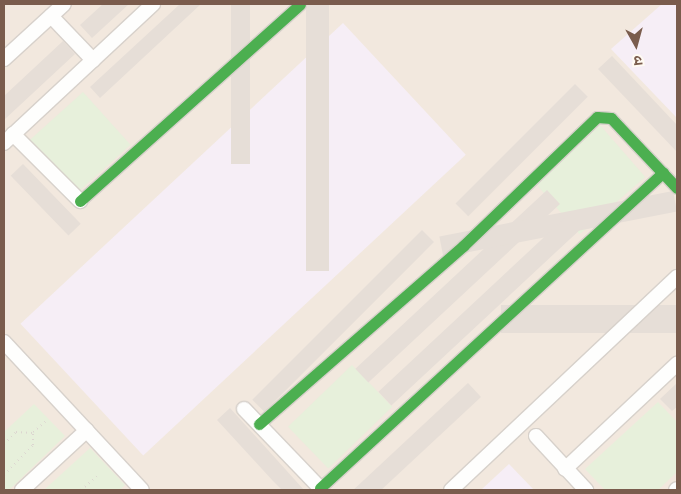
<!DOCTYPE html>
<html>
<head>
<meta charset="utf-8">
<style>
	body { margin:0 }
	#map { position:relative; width:681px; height:494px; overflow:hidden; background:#f9f5f0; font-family:"Source Sans 3","Noto Sans Devanagari",sans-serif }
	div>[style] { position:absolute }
	.residential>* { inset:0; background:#f2e8de; transform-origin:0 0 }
	.education>* { inset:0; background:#f6eef6; transform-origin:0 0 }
	.green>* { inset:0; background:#e7f0db; transform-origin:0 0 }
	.building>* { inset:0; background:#e6ded7; transform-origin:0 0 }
	.path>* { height:2px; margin-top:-1px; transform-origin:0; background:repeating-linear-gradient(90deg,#dcd5d0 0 1px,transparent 0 5px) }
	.roads { filter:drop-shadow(1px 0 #d7d1cb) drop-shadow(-1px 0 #d7d1cb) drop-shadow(0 1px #d7d1cb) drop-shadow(0 -1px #d7d1cb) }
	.street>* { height:14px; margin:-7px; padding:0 7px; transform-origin:7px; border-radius:7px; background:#fefefd }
	.fast>* { height:11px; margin:-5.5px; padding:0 5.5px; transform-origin:5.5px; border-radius:5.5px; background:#4caf50 }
	span { translate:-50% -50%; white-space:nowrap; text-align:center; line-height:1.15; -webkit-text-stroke:4px #fffaf3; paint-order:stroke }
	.frame { position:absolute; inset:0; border:5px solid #7a5c4d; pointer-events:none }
	.north { position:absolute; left:611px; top:20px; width:50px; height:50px; -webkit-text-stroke:4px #fffaf3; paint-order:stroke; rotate:173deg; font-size:14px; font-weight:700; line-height:20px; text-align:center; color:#7a5c4d }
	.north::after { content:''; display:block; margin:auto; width:18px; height:22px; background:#7a5c4d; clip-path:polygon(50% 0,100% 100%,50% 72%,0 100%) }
</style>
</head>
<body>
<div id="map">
	<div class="residential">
		<i style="left:4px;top:4px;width:673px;height:486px"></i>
	</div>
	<div class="education">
		<i style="clip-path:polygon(662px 4px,677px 4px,677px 118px,611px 49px)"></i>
		<i style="left:343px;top:23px;width:180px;height:441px;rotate:47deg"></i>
		<i style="clip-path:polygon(509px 464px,534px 490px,481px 490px)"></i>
	</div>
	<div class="green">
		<i style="left:83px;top:92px;width:71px;height:72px;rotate:48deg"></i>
		<i style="left:600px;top:125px;width:69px;height:87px;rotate:49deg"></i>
		<i style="left:352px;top:365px;width:58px;height:89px;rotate:46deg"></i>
		<i style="clip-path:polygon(658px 402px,677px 422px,677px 472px,658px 490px,605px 490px,585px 469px)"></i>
		<i style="clip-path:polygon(34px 404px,65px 436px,9px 490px,4px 490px,4px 432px)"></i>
		<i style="clip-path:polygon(90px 448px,125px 485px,120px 490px,44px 490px)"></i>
	</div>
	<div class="building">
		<i style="clip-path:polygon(103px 4px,129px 4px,92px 38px,80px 25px)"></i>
		<i style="clip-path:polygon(180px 4px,201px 4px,100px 98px,90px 87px)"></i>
		<i style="left:231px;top:4px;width:19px;height:160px"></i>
		<i style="left:306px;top:4px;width:23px;height:267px"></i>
		<i style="clip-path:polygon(63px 41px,75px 54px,4px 120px,4px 96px)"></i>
		<i style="clip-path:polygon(612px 56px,677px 125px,677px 152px,598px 69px)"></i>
		<i style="left:575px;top:84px;width:18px;height:169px;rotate:45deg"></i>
		<i style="left:23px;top:164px;width:83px;height:17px;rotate:46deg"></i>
		<i style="left:547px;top:190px;width:19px;height:262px;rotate:47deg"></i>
		<i style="left:673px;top:191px;width:21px;height:238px;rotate:79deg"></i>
		<i style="left:570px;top:213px;width:19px;height:262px;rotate:47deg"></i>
		<i style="left:422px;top:230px;width:17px;height:240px;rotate:45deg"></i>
		<i style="left:677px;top:305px;width:28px;height:176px;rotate:90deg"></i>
		<i style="left:468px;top:383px;width:19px;height:158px;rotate:47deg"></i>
		<i style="clip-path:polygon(677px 383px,677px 407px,672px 411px,660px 399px)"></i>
		<i style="clip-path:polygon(230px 408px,286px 470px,304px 490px,282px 490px,273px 481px,217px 420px)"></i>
	</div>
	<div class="path">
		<i style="left:33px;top:432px;width:17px;rotate:-40deg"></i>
		<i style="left:4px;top:444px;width:17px;rotate:-45deg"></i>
		<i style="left:16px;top:432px;width:17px;rotate:3deg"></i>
		<i style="left:4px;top:475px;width:42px;rotate:-46deg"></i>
		<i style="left:33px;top:445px;width:12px;rotate:-90deg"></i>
		<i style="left:81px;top:490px;width:21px;rotate:-41deg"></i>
	</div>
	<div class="roads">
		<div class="street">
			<i style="left:51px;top:16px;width:61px;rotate:46.3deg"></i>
			<i style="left:4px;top:59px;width:81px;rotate:-42.5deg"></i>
			<i style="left:13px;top:134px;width:95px;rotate:45deg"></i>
			<i style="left:4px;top:143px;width:204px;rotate:-43deg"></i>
			<i style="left:4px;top:342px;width:202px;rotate:47deg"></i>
			<i style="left:244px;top:409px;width:112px;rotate:46.1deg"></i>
			<i style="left:536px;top:436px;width:74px;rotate:47.2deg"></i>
			<i style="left:565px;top:469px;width:154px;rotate:-43.2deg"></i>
			<i style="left:22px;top:490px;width:88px;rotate:-42.7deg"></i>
			<i style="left:451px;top:490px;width:311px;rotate:-43.3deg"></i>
			<i style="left:676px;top:490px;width:1px;rotate:-45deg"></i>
		</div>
		<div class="fast">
			<i style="left:80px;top:201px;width:295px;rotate:-41.8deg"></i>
			<i style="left:259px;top:424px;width:271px;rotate:-41.1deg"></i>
			<i style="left:463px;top:246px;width:186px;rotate:-43.9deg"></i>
			<i style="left:597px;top:117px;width:14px;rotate:4deg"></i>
			<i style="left:611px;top:118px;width:96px;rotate:46.7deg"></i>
			<i style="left:320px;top:488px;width:466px;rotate:-42.6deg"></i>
		</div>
	</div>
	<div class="frame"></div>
	<div class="north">उ</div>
</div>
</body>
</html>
